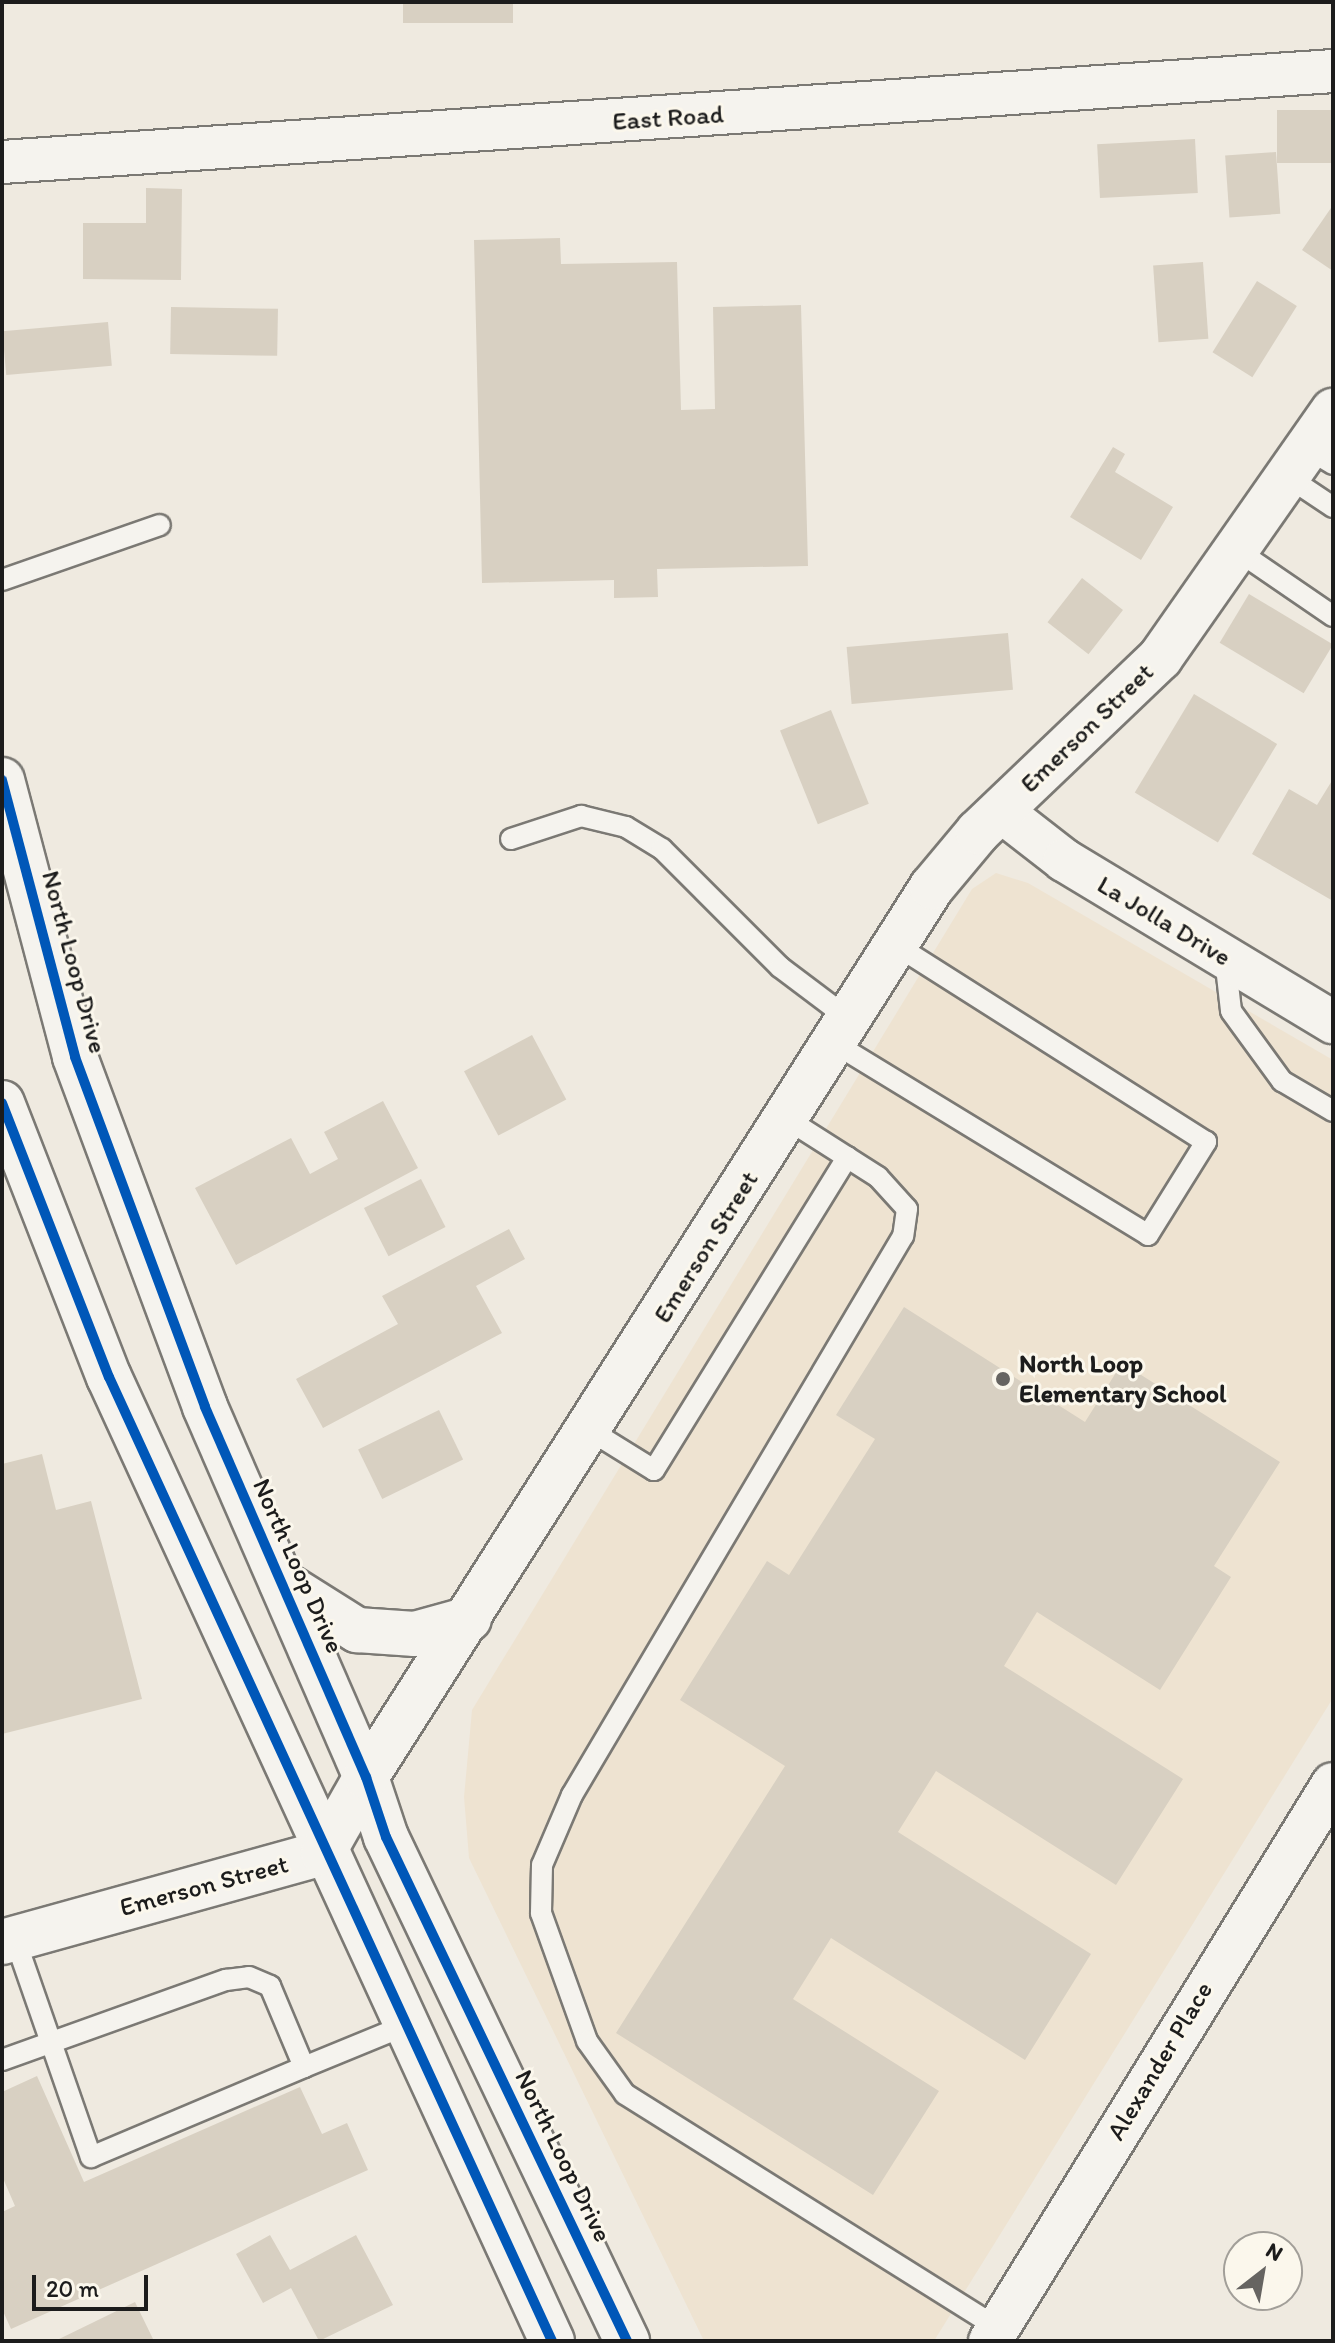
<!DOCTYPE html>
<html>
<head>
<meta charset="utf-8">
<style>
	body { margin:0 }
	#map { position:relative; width:1335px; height:2343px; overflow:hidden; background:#efeae0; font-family:Itim,sans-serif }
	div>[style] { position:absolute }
	.built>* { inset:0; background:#eee3d1 }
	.building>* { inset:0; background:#d8d0c2; transform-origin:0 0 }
	.roads { filter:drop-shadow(2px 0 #7b7974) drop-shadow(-2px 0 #7b7974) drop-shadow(0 2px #7b7974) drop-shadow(0 -2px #7b7974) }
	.lane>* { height:20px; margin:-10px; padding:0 10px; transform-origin:10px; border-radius:10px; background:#f5f3ee }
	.street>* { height:42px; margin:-21px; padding:0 21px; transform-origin:21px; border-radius:21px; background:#f5f3ee }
	.secondary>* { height:44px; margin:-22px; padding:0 22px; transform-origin:22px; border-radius:22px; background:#f5f3ee }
	.cycleway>* { height:10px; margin:-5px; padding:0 5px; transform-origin:5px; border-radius:5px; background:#0057b8 }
	.dots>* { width:22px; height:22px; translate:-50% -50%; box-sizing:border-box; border:4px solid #fbf7ec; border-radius:50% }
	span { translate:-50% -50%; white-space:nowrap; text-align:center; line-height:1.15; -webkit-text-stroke:6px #fbf7ec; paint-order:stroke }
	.street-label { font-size:26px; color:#1c1c1c }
	.poi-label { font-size:26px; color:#1c1c1c; font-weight:700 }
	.left { translate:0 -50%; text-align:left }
	.frame { position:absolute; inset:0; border:4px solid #1c1c1c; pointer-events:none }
	.north { position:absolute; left:1223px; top:2231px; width:80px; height:80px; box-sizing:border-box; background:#fbf7ec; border:2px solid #a29f99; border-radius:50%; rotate:31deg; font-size:22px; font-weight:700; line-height:32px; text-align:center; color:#1c1c1c }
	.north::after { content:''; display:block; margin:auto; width:28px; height:36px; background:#666461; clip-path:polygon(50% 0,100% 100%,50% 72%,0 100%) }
	.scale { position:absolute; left:32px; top:2275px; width:116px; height:36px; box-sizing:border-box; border:4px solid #1c1c1c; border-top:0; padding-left:10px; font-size:24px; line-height:28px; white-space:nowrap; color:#1c1c1c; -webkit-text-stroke:6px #fbf7ec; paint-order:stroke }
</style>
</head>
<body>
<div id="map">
	<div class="built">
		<i style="clip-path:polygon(996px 873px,1028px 883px,1333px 1060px,1333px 1698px,934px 2341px,704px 2341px,469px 1858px,464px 1797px,472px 1710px,972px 889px)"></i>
	</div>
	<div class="building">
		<i style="left:403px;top:2px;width:110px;height:21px"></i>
		<i style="left:1333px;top:110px;width:53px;height:56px;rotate:90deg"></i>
		<i style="left:1195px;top:139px;width:54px;height:98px;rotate:87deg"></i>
		<i style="left:1276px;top:152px;width:62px;height:51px;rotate:86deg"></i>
		<i style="clip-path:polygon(146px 188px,182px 189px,181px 280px,83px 279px,83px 223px,146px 223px)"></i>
		<i style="clip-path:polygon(1333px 205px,1333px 271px,1302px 250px)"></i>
		<i style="clip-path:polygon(560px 238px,561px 264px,677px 262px,681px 410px,715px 409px,713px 307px,801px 305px,808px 566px,657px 569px,658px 597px,614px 598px,614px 580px,482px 583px,474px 240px)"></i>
		<i style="left:1203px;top:262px;width:77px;height:50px;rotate:86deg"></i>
		<i style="left:1257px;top:281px;width:47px;height:84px;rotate:32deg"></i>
		<i style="left:171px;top:307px;width:107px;height:47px;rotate:1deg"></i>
		<i style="left:108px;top:322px;width:44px;height:106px;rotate:85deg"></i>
		<i style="clip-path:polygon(1113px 447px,1125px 454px,1115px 472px,1173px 507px,1141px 560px,1070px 517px)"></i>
		<i style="left:1082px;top:578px;width:52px;height:56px;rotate:38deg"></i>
		<i style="left:1249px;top:594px;width:98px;height:57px;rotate:31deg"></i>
		<i style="left:1008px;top:633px;width:57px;height:162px;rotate:85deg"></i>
		<i style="left:1194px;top:694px;width:97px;height:115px;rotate:31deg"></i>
		<i style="left:831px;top:710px;width:101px;height:55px;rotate:68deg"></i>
		<i style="clip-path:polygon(1333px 779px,1333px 901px,1252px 854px,1289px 789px,1317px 805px)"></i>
		<i style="left:532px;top:1035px;width:73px;height:77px;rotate:62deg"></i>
		<i style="clip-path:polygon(383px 1101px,418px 1168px,236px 1265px,195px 1188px,291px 1138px,310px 1174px,338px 1159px,324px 1132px)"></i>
		<i style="left:421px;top:1179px;width:54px;height:64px;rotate:63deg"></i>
		<i style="clip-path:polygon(509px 1229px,525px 1259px,476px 1286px,502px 1333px,323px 1428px,296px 1379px,398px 1324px,382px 1296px)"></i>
		<i style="clip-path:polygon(904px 1307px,1085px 1422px,1122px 1363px,1280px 1462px,1214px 1566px,1231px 1577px,1160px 1690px,1037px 1612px,1004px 1666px,1183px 1779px,1116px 1885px,936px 1771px,898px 1832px,1091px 1954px,1025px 2060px,831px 1938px,793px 1999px,939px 2091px,873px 2195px,616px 2033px,785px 1766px,680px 1700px,767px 1561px,789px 1575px,875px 1439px,836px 1415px)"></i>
		<i style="left:439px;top:1410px;width:55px;height:90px;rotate:64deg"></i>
		<i style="clip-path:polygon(42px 1454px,56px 1510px,91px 1501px,142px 1699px,2px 1734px,2px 1464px)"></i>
		<i style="clip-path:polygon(37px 2076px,84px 2182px,300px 2087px,322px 2134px,347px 2123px,368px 2170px,11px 2329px,2px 2309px,2px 2212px,15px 2206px,2px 2176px,2px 2092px)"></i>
		<i style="clip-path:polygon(270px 2235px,290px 2270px,356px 2235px,393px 2305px,319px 2341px,291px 2288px,263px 2303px,236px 2254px)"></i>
		<i style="clip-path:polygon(135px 2302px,154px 2341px,55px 2341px)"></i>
	</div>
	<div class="roads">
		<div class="lane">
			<i style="left:1308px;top:449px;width:29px;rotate:31deg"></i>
			<i style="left:1288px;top:477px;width:54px;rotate:33.7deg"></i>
			<i style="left:1238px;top:551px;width:115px;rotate:34.4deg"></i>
			<i style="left:2px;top:580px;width:167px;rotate:-19.2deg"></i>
			<i style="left:511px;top:839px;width:74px;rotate:-18.2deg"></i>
			<i style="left:581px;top:816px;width:46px;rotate:13.7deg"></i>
			<i style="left:626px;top:827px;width:42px;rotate:31.4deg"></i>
			<i style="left:662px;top:849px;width:167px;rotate:45deg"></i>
			<i style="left:780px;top:967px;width:86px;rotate:37deg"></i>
			<i style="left:1225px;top:958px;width:53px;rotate:83.5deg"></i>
			<i style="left:1231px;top:1011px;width:87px;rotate:53.9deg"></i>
			<i style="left:1282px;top:1081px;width:59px;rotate:30.5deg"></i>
			<i style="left:834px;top:1043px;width:368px;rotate:31.4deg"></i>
			<i style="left:1148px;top:1235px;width:110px;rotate:-58.1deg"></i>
			<i style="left:1206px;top:1142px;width:368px;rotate:-147.6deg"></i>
			<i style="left:787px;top:1119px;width:108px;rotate:32.5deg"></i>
			<i style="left:878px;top:1177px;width:43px;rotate:47.8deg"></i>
			<i style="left:907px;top:1209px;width:27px;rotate:98deg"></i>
			<i style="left:903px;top:1236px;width:650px;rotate:120.63deg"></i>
			<i style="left:572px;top:1795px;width:76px;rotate:113.2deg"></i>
			<i style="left:542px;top:1865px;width:48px;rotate:91.2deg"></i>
			<i style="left:541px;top:1913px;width:136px;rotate:70.2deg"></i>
			<i style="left:587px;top:2041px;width:65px;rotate:54.4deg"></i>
			<i style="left:625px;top:2094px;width:440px;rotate:32.1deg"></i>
			<i style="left:591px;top:1431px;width:74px;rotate:31.8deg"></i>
			<i style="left:654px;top:1470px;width:368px;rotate:-58.3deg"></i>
			<i style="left:15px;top:1939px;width:231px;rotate:70.8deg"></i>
			<i style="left:91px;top:2157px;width:231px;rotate:-22.9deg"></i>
			<i style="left:2px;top:2060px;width:238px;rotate:-19.7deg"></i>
			<i style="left:226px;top:1980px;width:23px;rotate:-7deg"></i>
			<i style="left:249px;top:1977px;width:23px;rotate:23deg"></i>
			<i style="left:270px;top:1986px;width:88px;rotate:67.2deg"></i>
			<i style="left:304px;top:2067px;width:108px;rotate:-22.3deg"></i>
		</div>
		<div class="street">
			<i style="left:2px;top:162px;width:1334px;rotate:-3.91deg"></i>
			<i style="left:1001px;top:811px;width:80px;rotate:37.9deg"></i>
			<i style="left:1064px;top:860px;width:314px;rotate:31.1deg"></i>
			<i style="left:990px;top:2341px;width:654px;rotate:-58.38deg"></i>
		</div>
		<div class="secondary">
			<i style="left:2px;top:780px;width:286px;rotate:75.2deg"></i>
			<i style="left:75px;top:1057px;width:373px;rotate:69.6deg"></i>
			<i style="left:205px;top:1407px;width:404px;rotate:66.5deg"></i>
			<i style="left:366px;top:1777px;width:63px;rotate:71.6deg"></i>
			<i style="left:386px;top:1837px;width:559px;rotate:64.44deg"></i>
			<i style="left:2px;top:1103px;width:294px;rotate:68.7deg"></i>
			<i style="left:109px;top:1377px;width:1061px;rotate:65.32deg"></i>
			<i style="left:282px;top:1583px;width:89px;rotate:32.1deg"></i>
			<i style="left:357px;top:1630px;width:58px;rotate:3.9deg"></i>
			<i style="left:415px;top:1634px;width:56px;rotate:-15.5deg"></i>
			<i style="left:2px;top:1942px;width:333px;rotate:-15.5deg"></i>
			<i style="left:323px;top:1853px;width:87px;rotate:-60.5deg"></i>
			<i style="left:366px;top:1777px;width:1055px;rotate:-57.55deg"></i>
			<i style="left:932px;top:887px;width:72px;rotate:-50.1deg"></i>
			<i style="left:978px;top:832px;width:252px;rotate:-43.7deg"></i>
			<i style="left:1160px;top:658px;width:302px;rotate:-55deg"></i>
		</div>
	</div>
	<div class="cycleway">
		<i style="left:2px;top:780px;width:286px;rotate:75.2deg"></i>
		<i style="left:75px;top:1057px;width:373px;rotate:69.6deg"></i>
		<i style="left:205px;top:1407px;width:404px;rotate:66.5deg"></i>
		<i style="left:366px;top:1777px;width:63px;rotate:71.6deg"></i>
		<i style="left:386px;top:1837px;width:559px;rotate:64.44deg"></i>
		<i style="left:2px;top:1103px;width:294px;rotate:68.7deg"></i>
		<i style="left:109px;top:1377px;width:1061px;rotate:65.32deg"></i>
	</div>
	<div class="dots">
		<i style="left:1003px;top:1379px;background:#666461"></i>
	</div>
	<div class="street-label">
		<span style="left:668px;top:118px;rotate:-4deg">East Road</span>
		<span style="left:1087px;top:728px;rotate:-44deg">Emerson Street</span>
		<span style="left:1164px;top:921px;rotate:31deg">La Jolla Drive</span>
		<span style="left:74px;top:962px;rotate:75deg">North Loop Drive</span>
		<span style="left:706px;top:1247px;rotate:-58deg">Emerson Street</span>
		<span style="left:298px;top:1566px;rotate:66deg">North Loop Drive</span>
		<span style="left:204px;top:1886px;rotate:-15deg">Emerson Street</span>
		<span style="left:1160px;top:2061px;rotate:-59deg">Alexander Place</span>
		<span style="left:563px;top:2156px;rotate:64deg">North Loop Drive</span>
	</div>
	<div class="poi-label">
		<span class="left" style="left:1019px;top:1379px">North Loop<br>Elementary School</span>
	</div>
	<div class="frame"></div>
	<div class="north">N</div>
	<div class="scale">20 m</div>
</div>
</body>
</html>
